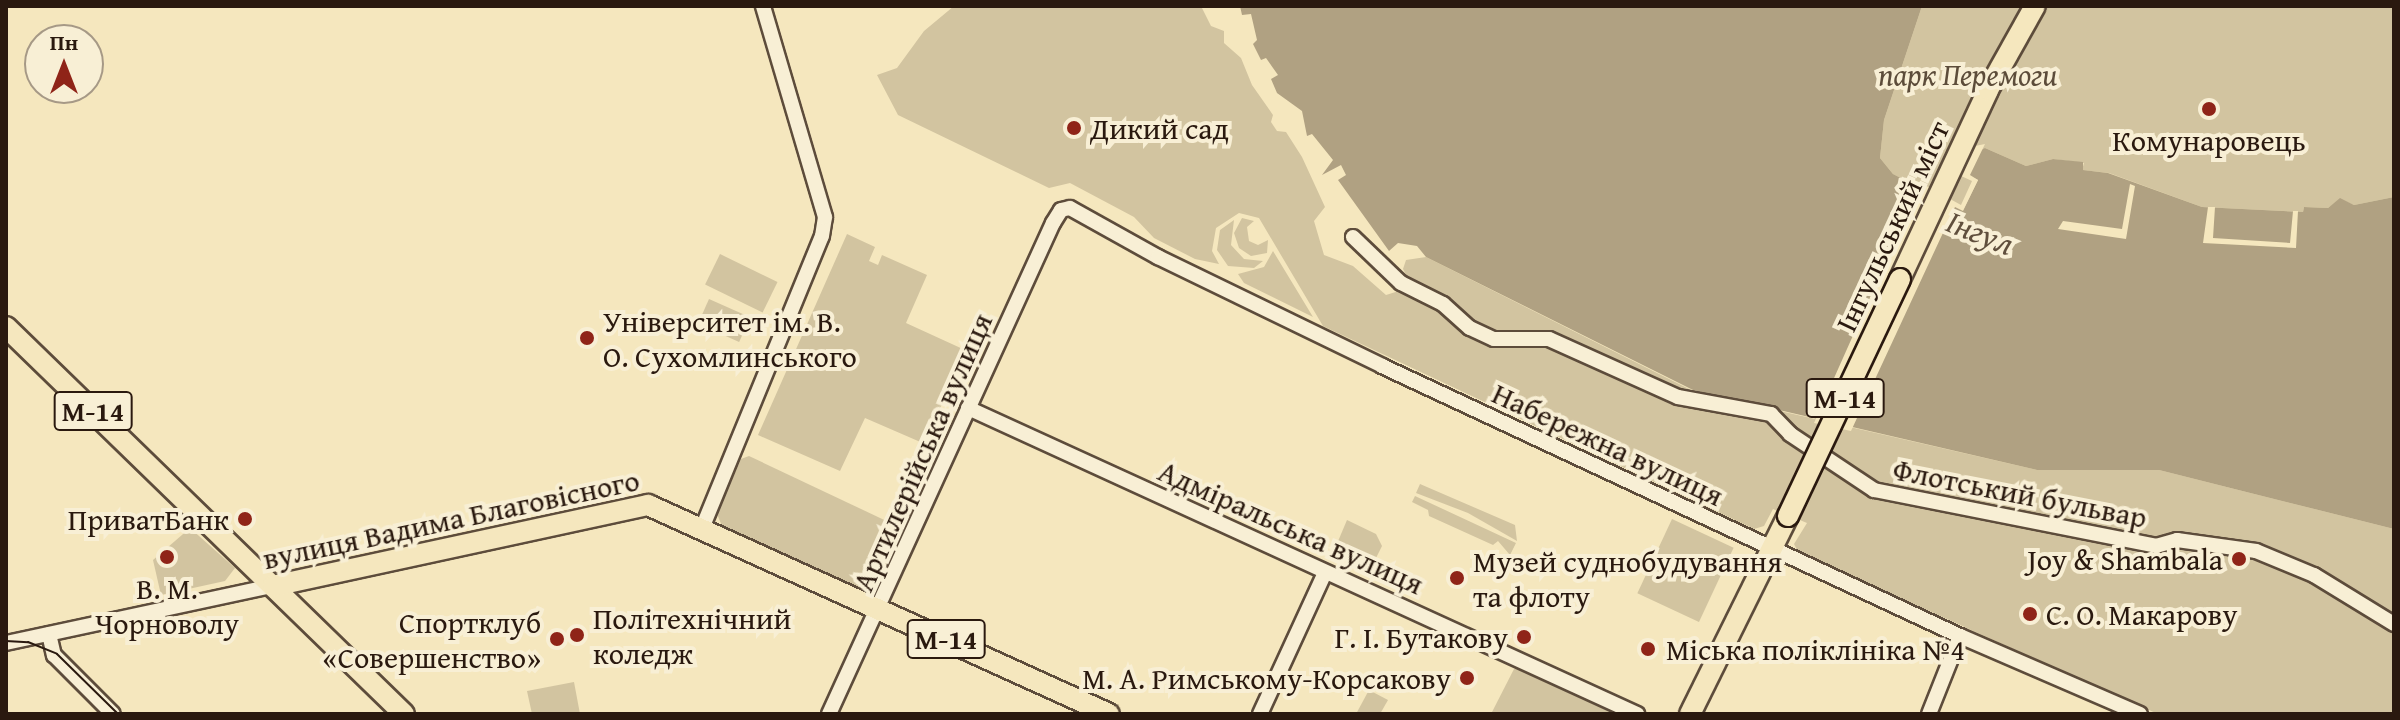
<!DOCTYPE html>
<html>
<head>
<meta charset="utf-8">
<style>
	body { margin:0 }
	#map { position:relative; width:2400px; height:720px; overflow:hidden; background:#f5e7be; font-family:"Gentium Book Plus",serif }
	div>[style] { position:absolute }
	.green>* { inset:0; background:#d2c4a0; transform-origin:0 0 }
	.water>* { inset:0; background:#b0a182 }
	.pier>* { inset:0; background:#f5e7be }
	.roads { filter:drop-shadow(2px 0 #5d4c3b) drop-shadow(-2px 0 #5d4c3b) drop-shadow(0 2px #5d4c3b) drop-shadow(0 -2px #5d4c3b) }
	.minor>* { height:14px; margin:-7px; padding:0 7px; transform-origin:7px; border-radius:7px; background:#f8efd5 }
	.highway>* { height:20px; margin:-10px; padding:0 10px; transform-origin:10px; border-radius:10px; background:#f5e7be }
	.tram>* { height:2px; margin:-1px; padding:0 1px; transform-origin:1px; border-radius:1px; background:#2a190f }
	.bridges { filter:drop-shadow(2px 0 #2a190f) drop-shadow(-2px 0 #2a190f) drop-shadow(0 2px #2a190f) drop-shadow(0 -2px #2a190f) }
	.highway-bridge>* { height:20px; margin:-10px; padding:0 10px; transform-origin:10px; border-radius:10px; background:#f5e7be }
	.dots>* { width:22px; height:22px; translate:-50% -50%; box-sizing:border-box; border:4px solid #f8efd5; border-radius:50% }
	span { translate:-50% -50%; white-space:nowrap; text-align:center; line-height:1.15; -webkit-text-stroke:8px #f8efd5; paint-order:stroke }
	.shield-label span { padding:2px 6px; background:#f8efd5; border:2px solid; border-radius:6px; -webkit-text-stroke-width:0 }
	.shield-label { font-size:28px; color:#2a190f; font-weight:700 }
	.park-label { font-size:30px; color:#5c4c3a; font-style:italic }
	.poi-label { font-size:30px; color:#2a190f }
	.left { translate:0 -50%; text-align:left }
	.right { translate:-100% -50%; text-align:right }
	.street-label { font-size:30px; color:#2a190f }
	.water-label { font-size:32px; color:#604f3d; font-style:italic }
	.frame { position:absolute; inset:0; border:8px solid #2a190f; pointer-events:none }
	.north { position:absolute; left:24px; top:24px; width:80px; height:80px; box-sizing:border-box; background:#f8efd5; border:2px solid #a69986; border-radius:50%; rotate:0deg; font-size:22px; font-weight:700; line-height:32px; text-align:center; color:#2a190f }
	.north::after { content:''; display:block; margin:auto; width:28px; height:36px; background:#8f2418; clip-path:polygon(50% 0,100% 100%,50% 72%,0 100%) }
</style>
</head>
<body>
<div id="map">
	<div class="green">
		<i style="clip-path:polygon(954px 6px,1201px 6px,1211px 26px,1224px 31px,1224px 43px,1241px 58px,1252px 85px,1273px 115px,1271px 122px,1277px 131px,1286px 132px,1302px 157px,1325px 207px,1314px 221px,1324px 255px,1353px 266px,1386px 295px,1402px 290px,1409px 280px,1403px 269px,1406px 260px,1426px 257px,1693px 391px,2037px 470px,2159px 470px,2394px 529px,2394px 714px,2158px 714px,1798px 552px,1794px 544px,1807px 523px,1773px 509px,1764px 526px,1754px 529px,1323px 326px,1259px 218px,1239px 213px,1216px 228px,1212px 251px,1219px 264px,1195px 259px,1154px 238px,1134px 217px,1070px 183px,1049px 188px,898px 115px,877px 75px,897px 68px,924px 31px)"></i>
		<i style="clip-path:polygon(1922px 6px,2394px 6px,2394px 197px,2354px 205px,2340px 199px,2328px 208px,2304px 207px,2303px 212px,2202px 207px,2109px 173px,2082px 170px,2084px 163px,2053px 159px,2026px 166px,1985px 148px,1963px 211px,1893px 174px,1880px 158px,1884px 120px)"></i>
		<i style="clip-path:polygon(1242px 218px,1254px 221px,1247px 227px,1249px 241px,1258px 245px,1268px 240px,1267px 253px,1251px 256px,1239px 248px,1234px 233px)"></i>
		<i style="clip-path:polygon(1234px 220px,1231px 245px,1244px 259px,1263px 261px,1254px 268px,1228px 266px,1217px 250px,1220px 230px)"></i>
		<i style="clip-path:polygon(847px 234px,875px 247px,869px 261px,878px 265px,882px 255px,927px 275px,906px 323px,965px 350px,925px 444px,865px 418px,840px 471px,758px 435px)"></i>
		<i style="clip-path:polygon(1273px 251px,1313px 317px,1244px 283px,1238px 274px,1264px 267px)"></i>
		<i style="left:720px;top:254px;width:64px;height:34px;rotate:26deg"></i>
		<i style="left:709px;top:299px;width:45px;height:27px;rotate:24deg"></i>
		<i style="clip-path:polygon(749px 456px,897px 526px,904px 534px,879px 589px,863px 592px,722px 526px,717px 514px,741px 459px)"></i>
		<i style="clip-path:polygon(1420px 484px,1515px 525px,1517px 541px,1468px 513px,1416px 493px)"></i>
		<i style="clip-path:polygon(1415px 496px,1516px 543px,1510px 555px,1498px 541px,1493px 545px,1429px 516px,1428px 510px,1412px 502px)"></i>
		<i style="left:1672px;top:519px;width:68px;height:82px;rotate:25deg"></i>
		<i style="clip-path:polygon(1347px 520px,1376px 534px,1382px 546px,1374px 562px,1336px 546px)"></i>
		<i style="clip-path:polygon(190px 528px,235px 568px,225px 581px,161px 595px,153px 560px)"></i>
		<i style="clip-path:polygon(1514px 669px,1517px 669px,1615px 714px,1491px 714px)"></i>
		<i style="clip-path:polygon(574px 682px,580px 714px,532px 714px,527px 691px)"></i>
		<i style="clip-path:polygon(1369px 690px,1388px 700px,1380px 714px,1356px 714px)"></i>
	</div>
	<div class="water">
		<i style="clip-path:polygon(1240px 6px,1922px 6px,1884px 120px,1880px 158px,1893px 174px,1963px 210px,1978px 180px,1949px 166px,1985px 148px,2026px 166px,2053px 159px,2083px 162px,2083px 170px,2108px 173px,2202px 207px,2303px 212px,2304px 207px,2328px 208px,2340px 198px,2354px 205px,2394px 197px,2394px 529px,2159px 470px,2037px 470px,1693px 390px,1426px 257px,1417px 246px,1398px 243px,1389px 251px,1338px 180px,1346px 175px,1341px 165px,1322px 175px,1333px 160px,1312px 134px,1307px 136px,1302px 111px,1277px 93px,1271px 79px,1278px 75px,1266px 58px,1261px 60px,1253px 44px,1257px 40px,1251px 14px,1242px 15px)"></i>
	</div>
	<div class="pier">
		<i style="clip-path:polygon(1985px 144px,1970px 175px,1978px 180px,1963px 211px,1955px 207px,1851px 431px,1814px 423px,1921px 183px,1961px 205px,1972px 181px,1946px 169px,1970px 147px)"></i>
		<i style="clip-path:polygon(2130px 184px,2135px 186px,2126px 239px,2058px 229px,2063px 221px,2122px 229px)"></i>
		<i style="clip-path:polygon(2208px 207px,2215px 207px,2213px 238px,2290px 243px,2293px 211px,2298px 211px,2296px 248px,2203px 243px)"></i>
	</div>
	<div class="roads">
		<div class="minor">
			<i style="left:1353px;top:237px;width:66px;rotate:43.8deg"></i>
			<i style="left:1401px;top:283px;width:47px;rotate:26.6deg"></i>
			<i style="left:1443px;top:304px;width:36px;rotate:42deg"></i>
			<i style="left:1470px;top:328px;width:26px;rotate:25deg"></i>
			<i style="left:1494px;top:339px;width:55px"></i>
			<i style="left:1549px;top:339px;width:141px;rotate:24.2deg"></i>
			<i style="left:1678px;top:397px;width:95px;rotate:10.4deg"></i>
			<i style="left:1771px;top:414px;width:28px;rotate:46deg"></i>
			<i style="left:1790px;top:434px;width:101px;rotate:33.7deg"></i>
			<i style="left:1874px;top:490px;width:288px;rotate:11.2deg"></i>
			<i style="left:2156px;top:546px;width:22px;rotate:-16deg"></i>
			<i style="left:2177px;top:540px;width:80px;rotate:7.9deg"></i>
			<i style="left:2256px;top:551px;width:63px;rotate:22.5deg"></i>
			<i style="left:2314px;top:575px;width:94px;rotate:31.5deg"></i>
			<i style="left:968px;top:408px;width:736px;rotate:24.58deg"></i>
			<i style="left:703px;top:526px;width:313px;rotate:-67.7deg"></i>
			<i style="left:822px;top:236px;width:19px;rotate:-81deg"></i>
			<i style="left:825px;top:217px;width:220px;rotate:-106.4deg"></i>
			<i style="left:49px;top:634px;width:22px;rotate:77deg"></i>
			<i style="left:54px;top:655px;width:83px;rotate:45deg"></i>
			<i style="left:6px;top:643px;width:273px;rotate:-12.1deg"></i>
			<i style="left:829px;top:714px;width:540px;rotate:-65.48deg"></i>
			<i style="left:1053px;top:223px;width:15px;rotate:-58deg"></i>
			<i style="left:1061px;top:210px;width:9px;rotate:-13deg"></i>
			<i style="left:1070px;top:208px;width:101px;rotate:29.1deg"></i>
			<i style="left:1158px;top:257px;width:249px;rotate:25.9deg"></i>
			<i style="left:1382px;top:366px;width:638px;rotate:25.04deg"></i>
			<i style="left:1960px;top:636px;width:196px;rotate:23.4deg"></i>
			<i style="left:1260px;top:714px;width:155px;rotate:-65.3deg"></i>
			<i style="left:1929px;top:714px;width:84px;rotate:-68.3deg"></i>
		</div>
		<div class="highway">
			<i style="left:1900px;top:279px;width:208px;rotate:-65deg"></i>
			<i style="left:1988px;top:90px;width:96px;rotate:-60.8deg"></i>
			<i style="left:6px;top:327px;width:555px;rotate:44.2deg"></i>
			<i style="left:273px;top:586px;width:384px;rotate:-12.2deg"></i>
			<i style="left:648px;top:505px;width:506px;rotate:24.39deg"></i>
			<i style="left:1690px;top:714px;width:221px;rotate:-63.7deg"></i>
		</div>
	</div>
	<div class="tram">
		<i style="left:6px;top:641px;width:22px;rotate:3deg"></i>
		<i style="left:28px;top:642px;width:31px;rotate:22deg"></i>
		<i style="left:57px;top:654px;width:86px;rotate:44.5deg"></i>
	</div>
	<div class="bridges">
		<div class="highway-bridge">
			<i style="left:1788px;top:516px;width:262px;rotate:-64.7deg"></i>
		</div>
	</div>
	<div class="dots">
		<i style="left:2209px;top:109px;background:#8f2418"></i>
		<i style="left:1074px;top:128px;background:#8f2418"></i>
		<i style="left:587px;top:338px;background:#8f2418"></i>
		<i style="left:245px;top:519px;background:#8f2418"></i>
		<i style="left:167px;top:557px;background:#8f2418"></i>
		<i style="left:2239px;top:559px;background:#8f2418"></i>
		<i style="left:1457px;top:578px;background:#8f2418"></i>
		<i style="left:2030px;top:614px;background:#8f2418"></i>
		<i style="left:577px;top:635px;background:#8f2418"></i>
		<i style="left:1524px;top:637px;background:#8f2418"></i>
		<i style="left:557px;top:639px;background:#8f2418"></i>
		<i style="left:1648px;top:649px;background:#8f2418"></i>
		<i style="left:1467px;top:678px;background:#8f2418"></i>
	</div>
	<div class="shield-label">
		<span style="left:1845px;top:398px">М-14</span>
		<span style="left:93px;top:411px">М-14</span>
		<span style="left:946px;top:639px">М-14</span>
	</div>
	<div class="park-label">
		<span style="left:1968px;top:74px">парк Перемоги</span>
	</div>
	<div class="poi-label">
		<span class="left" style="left:1090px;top:128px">Дикий сад</span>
		<span style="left:2209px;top:140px">Комунаровець</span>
		<span class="left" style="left:603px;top:338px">Університет ім. В.<br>О. Сухомлинського</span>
		<span class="right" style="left:229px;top:519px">ПриватБанк</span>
		<span class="right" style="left:2223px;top:559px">Joy &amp; Shambala</span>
		<span class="left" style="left:1473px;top:578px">Музей суднобудування<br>та флоту</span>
		<span style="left:167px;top:605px">В. М.<br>Чорноволу</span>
		<span class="left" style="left:2046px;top:614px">С. О. Макарову</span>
		<span class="left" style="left:593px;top:635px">Політехнічний<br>коледж</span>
		<span class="right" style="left:541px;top:639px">Спортклуб<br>«Совершенство»</span>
		<span class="right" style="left:1508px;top:637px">Г. І. Бутакову</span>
		<span class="left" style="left:1666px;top:649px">Міська поліклініка №4</span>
		<span class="right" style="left:1451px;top:678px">М. А. Римському-Корсакову</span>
	</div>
	<div class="street-label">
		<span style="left:1892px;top:226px;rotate:-65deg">Інгульський міст</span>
		<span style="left:1608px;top:444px;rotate:25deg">Набережна вулиця</span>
		<span style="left:922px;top:452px;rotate:-66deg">Артилерійська вулиця</span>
		<span style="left:2020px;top:493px;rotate:11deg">Флотський бульвар</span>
		<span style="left:451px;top:519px;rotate:-12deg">вулиця Вадима Благовісного</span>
		<span style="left:1291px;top:527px;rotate:24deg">Адміральська вулиця</span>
	</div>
	<div class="water-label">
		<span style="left:1980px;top:233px;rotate:22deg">Інгул</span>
	</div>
	<div class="frame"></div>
	<div class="north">Пн</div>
</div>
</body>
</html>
